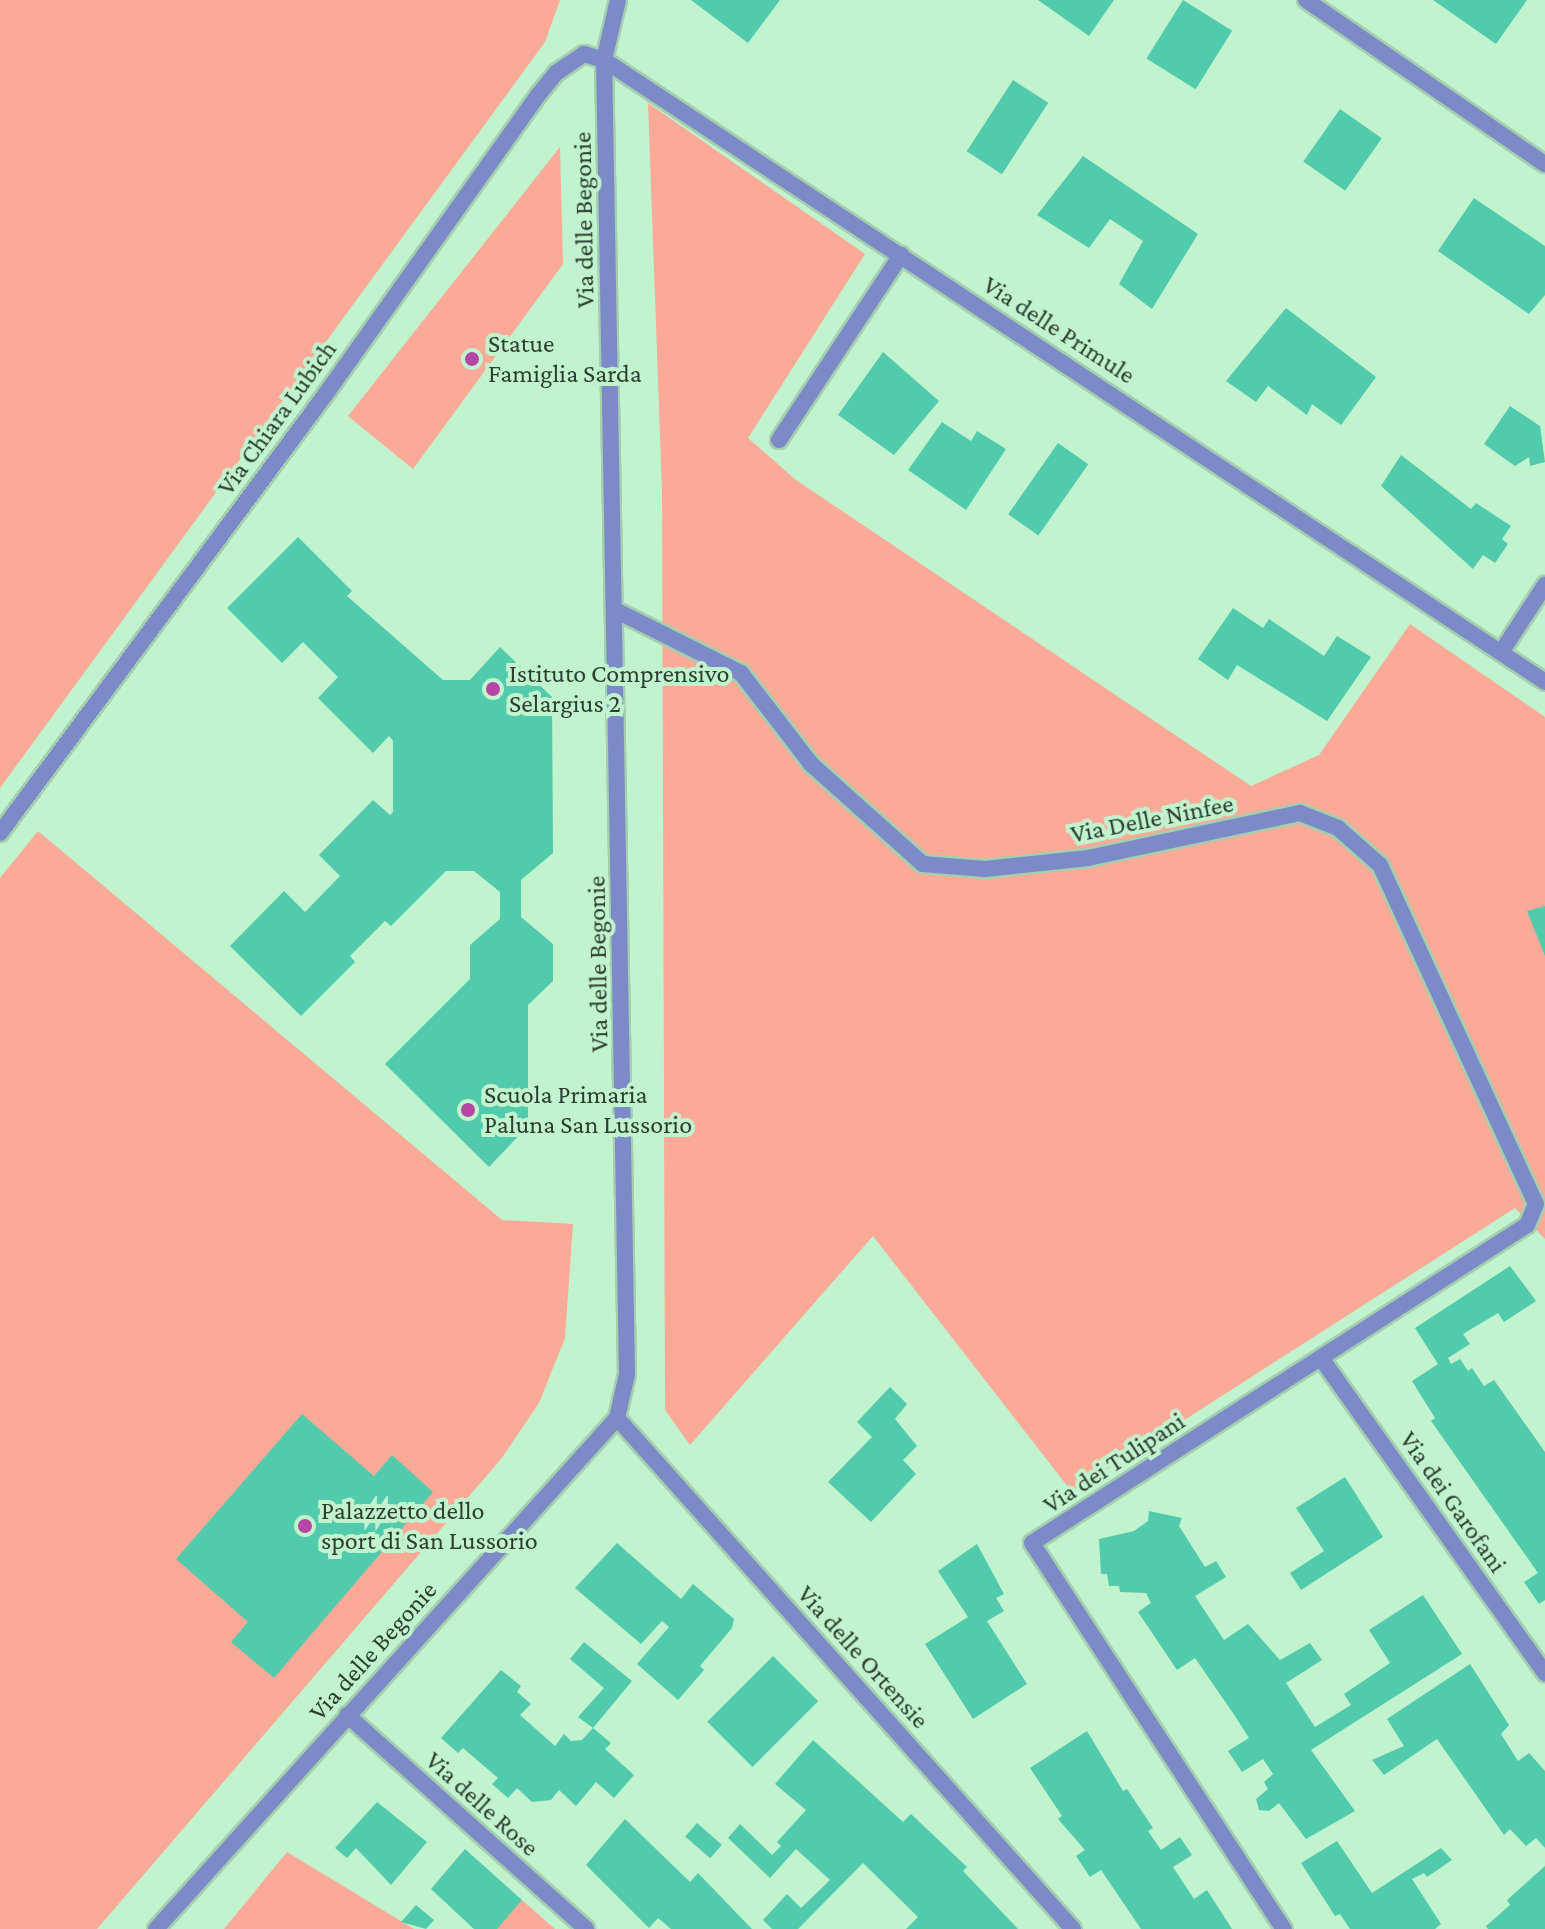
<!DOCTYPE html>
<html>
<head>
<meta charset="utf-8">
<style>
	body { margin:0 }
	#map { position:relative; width:1545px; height:1929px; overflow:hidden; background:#c2f3cf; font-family:"Crimson Pro",serif }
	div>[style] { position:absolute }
	.green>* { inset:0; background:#fbaa97 }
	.building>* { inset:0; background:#51cbac; transform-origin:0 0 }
	.roads { filter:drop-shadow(2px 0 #a4cfaf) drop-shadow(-2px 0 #a4cfaf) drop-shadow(0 2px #a4cfaf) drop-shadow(0 -2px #a4cfaf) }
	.pedestrian>* { height:16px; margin:-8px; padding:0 8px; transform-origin:8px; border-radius:8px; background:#7c8bc8 }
	.minor>* { height:16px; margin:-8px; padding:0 8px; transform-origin:8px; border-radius:8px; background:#7c8bc8 }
	.tertiary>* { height:16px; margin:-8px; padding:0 8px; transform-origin:8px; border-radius:8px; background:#7c8bc8 }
	.dots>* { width:22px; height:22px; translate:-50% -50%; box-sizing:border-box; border:4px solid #c2f3cf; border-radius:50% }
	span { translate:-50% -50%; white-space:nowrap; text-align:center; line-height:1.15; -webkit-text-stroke:8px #c2f3cf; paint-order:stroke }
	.street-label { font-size:26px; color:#2c3f31 }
	.poi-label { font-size:26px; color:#2c3f31 }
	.left { translate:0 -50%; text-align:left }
</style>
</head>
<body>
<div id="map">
	<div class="green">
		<i style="clip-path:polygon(0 0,560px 0,545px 42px,0 788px)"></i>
		<i style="clip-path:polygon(648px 103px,865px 254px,748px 438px,796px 480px,1251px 786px,1319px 755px,1410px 624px,1545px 717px,1545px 1239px,1515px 1208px,1072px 1492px,873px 1236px,690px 1445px,665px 1410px,662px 491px)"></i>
		<i style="clip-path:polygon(560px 147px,563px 264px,413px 469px,348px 416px)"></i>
		<i style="clip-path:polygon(38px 831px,502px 1220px,573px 1224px,565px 1338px,539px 1403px,501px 1459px,97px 1929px,0 1929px,0 878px)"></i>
		<i style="clip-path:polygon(287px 1852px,414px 1929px,224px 1929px)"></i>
		<i style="clip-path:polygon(522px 1900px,555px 1929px,494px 1929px)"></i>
	</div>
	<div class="building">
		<i style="clip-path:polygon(691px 0,780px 0,748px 43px)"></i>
		<i style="clip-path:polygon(1038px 0,1114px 0,1089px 36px)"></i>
		<i style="left:1183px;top:0;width:58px;height:69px;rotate:32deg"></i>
		<i style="clip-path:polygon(1433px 0,1527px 0,1496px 44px)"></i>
		<i style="left:1013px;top:80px;width:42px;height:85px;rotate:33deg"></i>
		<i style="left:1340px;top:109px;width:51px;height:64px;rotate:35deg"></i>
		<i style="clip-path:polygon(1083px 156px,1198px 234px,1152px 309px,1119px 284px,1143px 241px,1110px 219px,1089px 248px,1037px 215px)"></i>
		<i style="clip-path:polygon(1474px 198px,1545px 246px,1545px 295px,1529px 314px,1438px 251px)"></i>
		<i style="clip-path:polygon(1286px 308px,1376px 377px,1341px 425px,1312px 404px,1307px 415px,1268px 386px,1256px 402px,1226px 381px)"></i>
		<i style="clip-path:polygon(883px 352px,939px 401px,894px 455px,838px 415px)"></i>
		<i style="clip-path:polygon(1510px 406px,1540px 426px,1545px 462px,1530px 466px,1529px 457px,1515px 466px,1484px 444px)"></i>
		<i style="clip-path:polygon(942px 422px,971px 441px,977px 431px,1006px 449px,966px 510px,908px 470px)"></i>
		<i style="left:1058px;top:443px;width:37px;height:87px;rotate:35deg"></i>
		<i style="clip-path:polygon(1401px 455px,1471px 509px,1476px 503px,1511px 526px,1502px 539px,1508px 544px,1495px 563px,1483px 555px,1473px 569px,1381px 486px)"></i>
		<i style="clip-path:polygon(298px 537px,352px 591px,347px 596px,443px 680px,470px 680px,500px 647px,552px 697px,553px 853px,521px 880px,521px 917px,553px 944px,553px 981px,528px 1005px,528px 1126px,489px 1167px,385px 1064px,470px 979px,470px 945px,500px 919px,500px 892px,474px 871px,446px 871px,391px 926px,385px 921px,350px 956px,355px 962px,301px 1016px,230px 946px,284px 891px,305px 912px,340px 876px,319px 855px,373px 800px,390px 815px,393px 812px,393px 741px,389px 736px,373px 753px,318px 698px,338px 677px,303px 642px,282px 663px,227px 608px)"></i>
		<i style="clip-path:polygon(1233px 608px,1263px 628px,1269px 619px,1324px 656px,1337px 636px,1371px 657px,1327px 721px,1237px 665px,1228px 680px,1198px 659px)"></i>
		<i style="clip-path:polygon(1545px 906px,1545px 956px,1527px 911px)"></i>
		<i style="clip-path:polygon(1510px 1266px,1536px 1301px,1504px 1322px,1498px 1313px,1463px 1334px,1470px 1344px,1448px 1358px,1451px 1364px,1460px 1359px,1468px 1371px,1472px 1368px,1484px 1386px,1494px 1380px,1545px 1452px,1545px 1600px,1539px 1604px,1524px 1582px,1538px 1573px,1431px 1421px,1435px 1418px,1412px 1381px,1438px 1364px,1415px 1328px)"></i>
		<i style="clip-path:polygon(890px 1387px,907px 1404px,895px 1419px,917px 1446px,903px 1460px,916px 1474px,871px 1522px,828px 1482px,872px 1437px,857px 1422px)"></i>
		<i style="clip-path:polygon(302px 1414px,374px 1476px,392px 1455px,433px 1492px,274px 1678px,231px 1642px,248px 1622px,176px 1559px)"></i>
		<i style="clip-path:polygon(1345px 1477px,1383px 1537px,1301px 1590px,1290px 1573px,1324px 1551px,1296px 1508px)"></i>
		<i style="clip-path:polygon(1149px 1511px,1182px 1518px,1179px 1526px,1205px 1567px,1216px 1561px,1226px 1577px,1195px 1596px,1224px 1640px,1248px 1624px,1280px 1660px,1310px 1643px,1322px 1660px,1286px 1683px,1315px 1727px,1351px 1705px,1344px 1694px,1390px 1663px,1369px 1630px,1423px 1595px,1462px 1654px,1311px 1750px,1355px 1811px,1306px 1839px,1279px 1803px,1269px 1811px,1259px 1810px,1256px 1799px,1268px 1789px,1264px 1782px,1273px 1774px,1263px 1759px,1242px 1772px,1228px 1751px,1249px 1738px,1235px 1716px,1195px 1658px,1177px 1670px,1138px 1612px,1151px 1603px,1146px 1593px,1120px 1592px,1119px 1586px,1109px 1586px,1107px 1574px,1101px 1574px,1099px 1539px,1134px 1531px,1148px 1521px)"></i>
		<i style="clip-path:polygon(617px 1543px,681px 1599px,693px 1584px,734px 1619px,732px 1628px,700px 1666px,704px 1670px,678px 1700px,637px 1664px,669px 1627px,662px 1621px,641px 1644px,575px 1588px)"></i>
		<i style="clip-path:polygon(977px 1544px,1004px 1594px,996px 1598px,1004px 1611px,987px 1621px,1027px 1684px,973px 1719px,925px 1644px,968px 1617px,938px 1571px)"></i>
		<i style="clip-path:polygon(584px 1642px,632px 1681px,593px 1728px,611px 1743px,605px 1749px,634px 1775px,614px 1798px,596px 1782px,576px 1806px,559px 1790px,551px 1800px,532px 1802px,517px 1788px,508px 1798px,492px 1784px,498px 1778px,463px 1748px,458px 1753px,441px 1738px,501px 1670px,521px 1686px,517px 1692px,531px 1704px,520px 1715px,555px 1746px,564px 1734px,571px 1741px,582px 1740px,593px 1728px,578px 1717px,604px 1688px,570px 1659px)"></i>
		<i style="left:773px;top:1656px;width:64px;height:93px;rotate:45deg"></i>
		<i style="clip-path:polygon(1470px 1664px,1509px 1725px,1501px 1734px,1518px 1761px,1529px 1753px,1545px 1771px,1545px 1848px,1536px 1838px,1526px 1846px,1510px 1829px,1504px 1835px,1437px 1739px,1384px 1775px,1372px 1760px,1404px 1746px,1387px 1719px)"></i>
		<i style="clip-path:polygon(1087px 1731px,1123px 1791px,1127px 1789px,1153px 1828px,1148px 1831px,1161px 1850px,1180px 1837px,1192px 1855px,1173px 1867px,1194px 1899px,1207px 1890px,1232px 1929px,1141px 1929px,1101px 1870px,1090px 1877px,1076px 1856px,1085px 1850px,1058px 1819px,1062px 1816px,1030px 1768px)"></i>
		<i style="clip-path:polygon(813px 1740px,903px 1822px,911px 1814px,967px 1867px,963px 1871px,1018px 1929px,906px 1929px,918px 1917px,863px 1863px,798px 1929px,772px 1929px,763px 1920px,787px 1894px,801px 1908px,830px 1880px,796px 1849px,770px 1878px,728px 1838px,740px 1824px,772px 1855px,781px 1846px,777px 1842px,806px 1810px,775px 1784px)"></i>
		<i style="clip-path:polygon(377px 1802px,427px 1842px,391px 1885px,356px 1848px,347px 1858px,335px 1848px)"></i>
		<i style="clip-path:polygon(625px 1819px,690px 1882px,698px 1873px,752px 1929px,671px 1929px,658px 1918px,649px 1928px,586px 1865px)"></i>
		<i style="left:697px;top:1823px;width:33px;height:18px;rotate:41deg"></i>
		<i style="clip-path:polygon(1337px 1841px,1372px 1893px,1441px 1848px,1452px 1860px,1427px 1877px,1424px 1873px,1412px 1879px,1441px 1924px,1435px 1929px,1350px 1929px,1340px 1914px,1335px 1916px,1301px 1863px)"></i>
		<i style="clip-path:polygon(465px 1849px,522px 1900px,497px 1929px,474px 1929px,431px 1889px)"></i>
		<i style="clip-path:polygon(1545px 1866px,1545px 1929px,1488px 1929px,1486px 1926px,1510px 1905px,1507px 1900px)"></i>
		<i style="clip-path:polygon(416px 1905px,434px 1920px,426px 1929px,401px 1922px)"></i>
	</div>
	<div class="roads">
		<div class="pedestrian">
			<i style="left:1502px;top:651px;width:79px;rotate:-56.9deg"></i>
			<i style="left:0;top:833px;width:545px;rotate:-53.42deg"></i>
			<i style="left:325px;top:395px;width:369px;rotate:-54.6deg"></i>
			<i style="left:539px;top:94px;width:27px;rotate:-51deg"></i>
			<i style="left:556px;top:73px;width:34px;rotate:-34deg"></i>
			<i style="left:584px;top:54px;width:21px;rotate:17deg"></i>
		</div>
		<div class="minor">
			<i style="left:1306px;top:0;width:290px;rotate:34.5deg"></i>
			<i style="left:604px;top:60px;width:1128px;rotate:33.46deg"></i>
			<i style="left:779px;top:440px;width:222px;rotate:-56.6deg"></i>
			<i style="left:617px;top:611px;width:139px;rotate:26.6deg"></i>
			<i style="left:741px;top:673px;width:115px;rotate:52.4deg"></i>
			<i style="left:811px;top:764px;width:150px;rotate:41.8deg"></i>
			<i style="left:923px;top:864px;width:62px;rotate:4.6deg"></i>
			<i style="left:985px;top:869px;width:104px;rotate:-6.1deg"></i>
			<i style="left:1088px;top:858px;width:217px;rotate:-12deg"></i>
			<i style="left:1300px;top:813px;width:41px;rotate:21.5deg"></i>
			<i style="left:1338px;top:828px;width:56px;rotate:41.4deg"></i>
			<i style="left:1380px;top:865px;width:373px;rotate:65.3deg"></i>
			<i style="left:1536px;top:1204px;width:23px;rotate:113deg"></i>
			<i style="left:1527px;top:1225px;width:588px;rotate:147.28deg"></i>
			<i style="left:1032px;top:1543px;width:461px;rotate:56.9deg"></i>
			<i style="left:1321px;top:1358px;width:387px;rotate:54.6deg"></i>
			<i style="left:617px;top:1418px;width:685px;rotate:48.26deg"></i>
			<i style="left:347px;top:1715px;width:321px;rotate:41.8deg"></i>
		</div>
		<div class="tertiary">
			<i style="left:156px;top:1929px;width:688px;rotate:-47.94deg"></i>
			<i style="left:617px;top:1418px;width:45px;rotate:-77.2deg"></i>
			<i style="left:627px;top:1374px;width:1314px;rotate:-91deg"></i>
			<i style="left:604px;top:60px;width:62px;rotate:-76.9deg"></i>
		</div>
	</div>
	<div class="dots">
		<i style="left:472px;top:359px;background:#b446a5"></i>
		<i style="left:493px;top:689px;background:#b446a5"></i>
		<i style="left:468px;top:1110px;background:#b446a5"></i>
		<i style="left:305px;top:1526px;background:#b446a5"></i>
	</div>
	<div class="street-label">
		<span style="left:584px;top:220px;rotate:-91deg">Via delle Begonie</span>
		<span style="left:1059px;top:330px;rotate:33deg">Via delle Primule</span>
		<span style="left:277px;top:418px;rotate:-54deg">Via Chiara Lubich</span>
		<span style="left:1152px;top:819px;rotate:-11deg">Via Delle Ninfee</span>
		<span style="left:598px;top:964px;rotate:-91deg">Via delle Begonie</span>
		<span style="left:1114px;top:1463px;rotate:-33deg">Via dei Tulipani</span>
		<span style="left:1453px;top:1502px;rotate:55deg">Via dei Garofani</span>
		<span style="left:373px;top:1651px;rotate:-48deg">Via delle Begonie</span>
		<span style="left:863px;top:1657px;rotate:48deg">Via delle Ortensie</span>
		<span style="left:482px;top:1804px;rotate:42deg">Via delle Rose</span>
	</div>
	<div class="poi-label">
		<span class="left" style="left:488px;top:359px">Statue<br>Famiglia Sarda</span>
		<span class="left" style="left:509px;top:689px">Istituto Comprensivo<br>Selargius 2</span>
		<span class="left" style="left:484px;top:1110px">Scuola Primaria<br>Paluna San Lussorio</span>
		<span class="left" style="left:321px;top:1526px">Palazzetto dello<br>sport di San Lussorio</span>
	</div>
</div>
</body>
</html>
